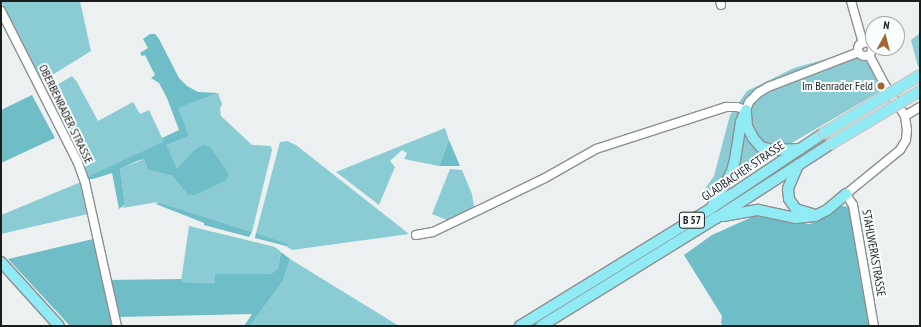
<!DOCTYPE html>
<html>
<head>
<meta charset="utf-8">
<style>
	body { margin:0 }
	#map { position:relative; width:921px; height:327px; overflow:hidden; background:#ecf0f0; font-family:"PT Sans Narrow",sans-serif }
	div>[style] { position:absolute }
	.green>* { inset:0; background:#8bccd4 }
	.forest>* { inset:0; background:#6fbdc7 }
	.roads { filter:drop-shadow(1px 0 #8c8f90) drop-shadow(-1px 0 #8c8f90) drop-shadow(0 1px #8c8f90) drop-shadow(0 -1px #8c8f90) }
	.minor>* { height:8px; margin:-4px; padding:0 4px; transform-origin:4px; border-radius:4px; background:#fff }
	.minor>.ring { margin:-4px; padding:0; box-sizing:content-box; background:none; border:8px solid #fff; border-radius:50% }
	.major>* { height:10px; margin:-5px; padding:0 5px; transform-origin:5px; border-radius:5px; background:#91ebf5 }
	.bridges { filter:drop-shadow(1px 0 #c9c9c9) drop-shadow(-1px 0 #c9c9c9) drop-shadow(0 1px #c9c9c9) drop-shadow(0 -1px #c9c9c9) }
	.major-bridge>* { height:10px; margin:-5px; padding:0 5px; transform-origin:5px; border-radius:5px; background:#91ebf5 }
	.dots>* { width:11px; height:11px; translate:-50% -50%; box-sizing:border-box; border:2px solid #f9fdfe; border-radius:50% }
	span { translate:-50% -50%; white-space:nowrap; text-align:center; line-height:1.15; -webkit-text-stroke:4px #f9fdfe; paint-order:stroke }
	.shield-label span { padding:1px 3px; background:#f9fdfe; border:1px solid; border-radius:3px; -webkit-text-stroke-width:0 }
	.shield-label { font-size:11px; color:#1c1e1e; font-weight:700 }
	.poi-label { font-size:12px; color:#1c1e1e }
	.right { translate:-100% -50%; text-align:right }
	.street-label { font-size:12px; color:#1c1e1e }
	.frame { position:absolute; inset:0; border:2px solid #1c1e1e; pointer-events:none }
	.north { position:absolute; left:865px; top:16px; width:40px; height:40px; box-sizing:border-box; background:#f9fdfe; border:1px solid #a1a4a4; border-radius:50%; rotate:7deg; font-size:11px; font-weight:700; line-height:16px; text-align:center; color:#1c1e1e }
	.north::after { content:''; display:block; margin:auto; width:14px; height:18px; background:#a76531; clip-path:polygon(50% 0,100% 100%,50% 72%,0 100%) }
</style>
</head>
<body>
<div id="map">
	<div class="green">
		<i style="clip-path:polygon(1px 1px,80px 1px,91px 51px,49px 77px,40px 79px)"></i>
		<i style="clip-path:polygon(920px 33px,920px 66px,918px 67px,911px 40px)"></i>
		<i style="clip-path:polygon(851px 52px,866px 58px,881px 91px,699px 197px,714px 176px,730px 115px,747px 91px,794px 68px)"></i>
		<i style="clip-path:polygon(72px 76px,77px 82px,98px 121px,133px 102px,140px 114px,149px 110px,164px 142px,86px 178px,71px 139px,49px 98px,52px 88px)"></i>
		<i style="clip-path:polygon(218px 93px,222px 104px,220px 109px,221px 116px,252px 145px,271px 146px,272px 150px,252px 232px,158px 202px,122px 208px,125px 204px,120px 169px,144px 159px,148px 170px,172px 176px,188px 195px,193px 151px,177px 168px,167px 145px,189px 136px,177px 108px)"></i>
		<i style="clip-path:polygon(445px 128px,449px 140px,439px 166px,404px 159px,407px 153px,402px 150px,390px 161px,395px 167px,379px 205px,336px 172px)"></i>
		<i style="clip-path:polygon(287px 141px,296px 145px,409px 234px,292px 250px,286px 246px,287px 244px,256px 233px,280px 142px)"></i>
		<i style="clip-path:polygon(450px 169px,462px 170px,472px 194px,474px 207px,472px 211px,449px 221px,432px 214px)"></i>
		<i style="clip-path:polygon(81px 182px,88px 214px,1px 234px,1px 215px)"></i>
		<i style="clip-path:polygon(189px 226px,275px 247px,281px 252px,278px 268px,271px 274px,216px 274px,215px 283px,181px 282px)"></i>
		<i style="clip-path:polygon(290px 259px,399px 326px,250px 326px,283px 281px)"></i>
	</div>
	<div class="forest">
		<i style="clip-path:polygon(150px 34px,155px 34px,159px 39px,179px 78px,187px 86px,198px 92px,218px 93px,178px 108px,189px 136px,167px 145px,177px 168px,193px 151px,203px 145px,210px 147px,229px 174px,226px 180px,195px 195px,188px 195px,172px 176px,148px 170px,144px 159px,137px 161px,120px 169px,125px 204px,119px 209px,112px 173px,93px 179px,87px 179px,87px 177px,163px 142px,162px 138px,179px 130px,167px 98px,159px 83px,151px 78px,155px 75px,145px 55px,142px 56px,140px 53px,148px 48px,143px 39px)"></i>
		<i style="clip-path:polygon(32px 95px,55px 138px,1px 163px,1px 110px)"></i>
		<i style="clip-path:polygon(449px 140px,460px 166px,439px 166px)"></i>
		<i style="clip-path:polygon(158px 202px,252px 232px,249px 237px,204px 225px,204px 223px,156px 204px)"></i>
		<i style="clip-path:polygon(841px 206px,851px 207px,869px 326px,723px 326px,721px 323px,722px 316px,684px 255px,712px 235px,754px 216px,810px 224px,827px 216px)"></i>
		<i style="clip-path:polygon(256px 233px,288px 244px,286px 246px,255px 238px)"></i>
		<i style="clip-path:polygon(93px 239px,114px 326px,70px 326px,8px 259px)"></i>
		<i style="clip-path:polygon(281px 252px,290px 259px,283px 281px,250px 326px,244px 326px,252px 314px,118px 317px,108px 280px,182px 279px,182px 282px,215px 283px,215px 274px,271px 274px,278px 268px)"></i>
	</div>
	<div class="roads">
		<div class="minor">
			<i style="left:720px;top:1px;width:4px;rotate:76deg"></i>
			<i style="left:851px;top:1px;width:44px;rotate:74.1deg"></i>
			<i style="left:1px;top:11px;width:170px;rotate:63.1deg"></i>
			<i style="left:78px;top:163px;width:20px;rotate:70deg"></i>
			<i style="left:85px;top:182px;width:148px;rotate:77.5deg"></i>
			<i class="ring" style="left:858px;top:42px;width:6px;height:6px"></i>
			<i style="left:869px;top:55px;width:34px;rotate:62deg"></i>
			<i style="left:885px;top:85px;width:37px;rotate:57deg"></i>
			<i style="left:905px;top:116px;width:14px;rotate:82deg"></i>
			<i style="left:907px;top:130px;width:10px;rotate:96deg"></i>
			<i style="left:906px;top:140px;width:12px;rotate:121deg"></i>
			<i style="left:900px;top:150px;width:70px;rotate:140.8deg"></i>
			<i style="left:846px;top:194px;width:13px;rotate:58deg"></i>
			<i style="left:853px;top:205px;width:123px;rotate:80.2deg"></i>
			<i style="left:905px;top:116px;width:17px;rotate:-31deg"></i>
			<i style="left:416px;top:235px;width:17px;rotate:-10deg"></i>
			<i style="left:433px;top:232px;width:51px;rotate:-25.6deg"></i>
			<i style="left:479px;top:210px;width:73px;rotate:-25.9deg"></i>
			<i style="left:545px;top:178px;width:59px;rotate:-29.6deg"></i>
			<i style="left:596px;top:149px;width:137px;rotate:-17.9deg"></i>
			<i style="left:726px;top:107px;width:11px"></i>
			<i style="left:737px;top:107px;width:9px;rotate:18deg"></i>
			<i style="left:746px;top:110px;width:9px;rotate:-69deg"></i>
			<i style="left:749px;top:102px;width:13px;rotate:-45deg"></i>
			<i style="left:758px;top:93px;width:12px;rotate:-31deg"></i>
			<i style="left:768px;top:87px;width:97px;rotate:-21deg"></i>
		</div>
		<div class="major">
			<i style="left:746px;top:113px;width:13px;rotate:86deg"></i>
			<i style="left:747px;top:126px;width:13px;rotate:63deg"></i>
			<i style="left:753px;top:138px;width:12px;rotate:48deg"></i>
			<i style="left:761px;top:147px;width:12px;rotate:14deg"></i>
			<i style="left:773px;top:150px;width:27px;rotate:-2deg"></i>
			<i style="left:798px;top:165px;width:26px;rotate:113deg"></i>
			<i style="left:788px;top:189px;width:10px;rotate:84deg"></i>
			<i style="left:789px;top:199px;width:12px;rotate:55deg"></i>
			<i style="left:796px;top:209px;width:17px;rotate:17deg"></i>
			<i style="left:713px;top:205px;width:36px;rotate:-60deg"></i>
			<i style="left:731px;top:174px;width:15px;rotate:-74deg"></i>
			<i style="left:735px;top:160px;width:38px;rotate:-81deg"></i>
			<i style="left:741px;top:122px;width:13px;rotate:-67deg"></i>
			<i style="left:723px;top:216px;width:36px;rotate:-10deg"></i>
			<i style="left:758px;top:210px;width:39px;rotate:12deg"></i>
			<i style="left:796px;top:218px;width:19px;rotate:-6deg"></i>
			<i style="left:815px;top:216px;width:13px;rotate:-27deg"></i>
			<i style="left:827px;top:210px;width:25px;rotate:-40deg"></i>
			<i style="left:1px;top:262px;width:86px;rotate:47.8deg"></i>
			<i style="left:520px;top:326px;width:223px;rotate:-31.6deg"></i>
			<i style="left:710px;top:209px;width:137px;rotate:-33.7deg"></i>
			<i style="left:541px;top:326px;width:206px;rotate:-31.7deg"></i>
			<i style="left:716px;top:218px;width:137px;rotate:-32.8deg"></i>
		</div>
	</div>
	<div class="bridges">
		<div class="major-bridge">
			<i style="left:824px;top:133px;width:112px;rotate:-31.1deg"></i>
			<i style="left:831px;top:144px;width:104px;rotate:-30.8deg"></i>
		</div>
	</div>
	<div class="dots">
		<i style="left:881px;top:86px;background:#a76531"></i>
	</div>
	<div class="shield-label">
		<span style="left:692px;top:220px">B 57</span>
	</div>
	<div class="poi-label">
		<span class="right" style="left:873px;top:86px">Im Benrader Feld</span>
	</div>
	<div class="street-label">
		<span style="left:66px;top:114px;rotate:64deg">OBERBENRADER STRASSE</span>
		<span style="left:743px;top:171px;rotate:-34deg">GLADBACHER STRASSE</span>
		<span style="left:874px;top:253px;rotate:80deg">STAHLWERKSTRASSE</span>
	</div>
	<div class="frame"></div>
	<div class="north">N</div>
</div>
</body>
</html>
